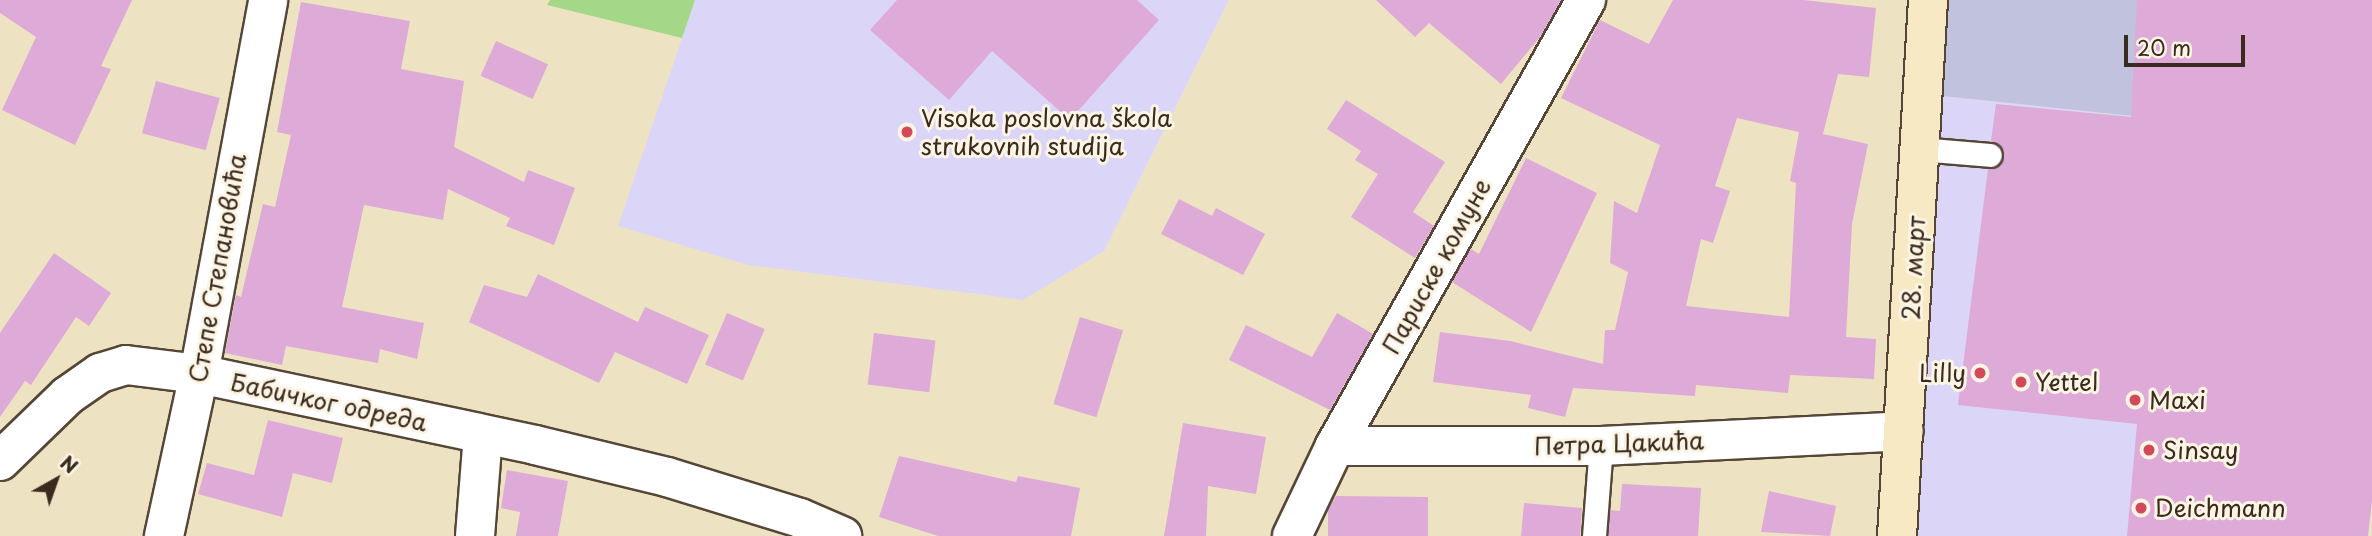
<!DOCTYPE html>
<html>
<head>
<meta charset="utf-8">
<style>
	body { margin:0 }
	#map { position:relative; width:2372px; height:536px; overflow:hidden; background:#ede3c3; font-family:"Playpen Sans",sans-serif }
	div>[style] { position:absolute }
	.built>* { inset:0; background:#dbd6f7 }
	.industrial>* { inset:0; background:#c1c2dd }
	.green>* { inset:0; background:#a4d787 }
	.building>* { inset:0; background:#deaad7; transform-origin:0 0 }
	.roads { filter:drop-shadow(2px 0 #564637) drop-shadow(-2px 0 #564637) drop-shadow(0 2px #564637) drop-shadow(0 -2px #564637) }
	.service>* { height:23px; margin:-11.5px; padding:0 11.5px; transform-origin:11.5px; border-radius:11.5px; background:#fff }
	.minor>* { height:38px; margin:-19px; padding:0 19px; transform-origin:19px; border-radius:19px; background:#fff }
	.secondary>* { height:38px; margin:-19px; padding:0 19px; transform-origin:19px; border-radius:19px; background:#f6e9c3 }
	.dots>* { width:19px; height:19px; translate:-50% -50%; box-sizing:border-box; border:4px solid #fcf5e5; border-radius:50% }
	span { translate:-50% -50%; white-space:nowrap; text-align:center; line-height:1.15; -webkit-text-stroke:6px #fcf5e5; paint-order:stroke }
	.poi-label { font-size:24px; color:#3b2a1e }
	.left { translate:0 -50%; text-align:left }
	.right { translate:-100% -50%; text-align:right }
	.street-label { font-size:24px; color:#3b2a1e }
	.north { position:absolute; left:21px; top:445px; width:70px; height:70px; -webkit-text-stroke:5px #fcf5e5; paint-order:stroke; rotate:40deg; font-size:19px; font-weight:700; line-height:28px; text-align:center; color:#3b2a1e }
	.north::after { content:''; display:block; margin:auto; width:24px; height:32px; background:#3b2a1e; clip-path:polygon(50% 0,100% 100%,50% 72%,0 100%) }
	.scale { position:absolute; left:2124px; top:35px; width:121px; height:32px; box-sizing:border-box; border:4px solid #3b2a1e; border-top:0; padding-left:9px; font-size:21px; line-height:24px; white-space:nowrap; color:#3b2a1e; -webkit-text-stroke:5px #fcf5e5; paint-order:stroke }
</style>
</head>
<body>
<div id="map">
	<div class="built">
		<i style="clip-path:polygon(695px 0,1229px 0,1104px 251px,1023px 300px,748px 265px,618px 226px)"></i>
		<i style="clip-path:polygon(1923px 94px,2325px 136px,2372px 500px,2368px 536px,1898px 536px)"></i>
	</div>
	<div class="industrial">
		<i style="clip-path:polygon(1928px 0,2372px 0,2325px 136px,1923px 94px)"></i>
	</div>
	<div class="green">
		<i style="clip-path:polygon(550px 0,695px 0,682px 38px,547px 5px)"></i>
	</div>
	<div class="building">
		<i style="clip-path:polygon(0 0,132px 0,101px 66px,111px 69px,75px 145px,2px 110px,36px 37px,0 13px)"></i>
		<i style="clip-path:polygon(897px 0,1137px 0,1159px 20px,1070px 120px,992px 51px,949px 100px,870px 30px)"></i>
		<i style="clip-path:polygon(1376px 0,1561px 0,1540px 37px,1501px 84px,1429px 23px,1415px 37px)"></i>
		<i style="clip-path:polygon(evenodd,1673px 0,1803px 0,1876px 8px,1869px 77px,1838px 74px,1823px 134px,1868px 144px,1852px 224px,1846px 337px,1876px 339px,1874px 379px,1790px 375px,1788px 393px,1696px 385px,1695px 396px,1573px 388px,1565px 417px,1528px 408px,1531px 395px,1433px 382px,1440px 332px,1510px 341px,1603px 364px,1605px 330px,1615px 330px,1628px 272px,1610px 263px,1614px 201px,1637px 213px,1660px 145px,1561px 98px,1600px 20px,1649px 44px,1673px 0,1737px 118px,1799px 132px,1790px 181px,1796px 183px,1789px 317px,1686px 306px,1701px 239px,1713px 243px,1730px 191px,1715px 186px,1737px 118px)"></i>
		<i style="clip-path:polygon(2137px 0,2372px 0,2372px 500px,2368px 536px,2127px 536px,2137px 424px,1958px 405px,1988px 169px,1997px 167px,2004px 157px,2002px 148px,1991px 141px,1996px 104px,2131px 117px)"></i>
		<i style="clip-path:polygon(301px 2px,410px 21px,401px 69px,464px 81px,454px 147px,524px 182px,528px 170px,575px 188px,554px 245px,506px 226px,510px 218px,448px 189px,443px 220px,364px 205px,342px 307px,424px 323px,417px 359px,380px 349px,378px 363px,286px 346px,282px 365px,225px 353px,236px 295px,241px 297px,263px 204px,275px 207px,291px 135px,277px 132px)"></i>
		<i style="left:496px;top:41px;width:57px;height:38px;rotate:24deg"></i>
		<i style="left:156px;top:81px;width:66px;height:54px;rotate:15deg"></i>
		<i style="clip-path:polygon(1346px 100px,1445px 162px,1413px 212px,1434px 226px,1415px 258px,1351px 217px,1378px 174px,1355px 160px,1361px 151px,1327px 129px)"></i>
		<i style="clip-path:polygon(1526px 158px,1597px 193px,1531px 332px,1452px 282px,1471px 249px,1479px 254px)"></i>
		<i style="clip-path:polygon(1179px 199px,1212px 216px,1216px 208px,1265px 234px,1243px 275px,1161px 234px)"></i>
		<i style="clip-path:polygon(54px 253px,111px 293px,89px 326px,76px 317px,31px 385px,25px 381px,0 417px,0 333px)"></i>
		<i style="clip-path:polygon(538px 274px,638px 322px,645px 307px,709px 335px,687px 384px,615px 352px,599px 383px,469px 322px,484px 285px,527px 297px)"></i>
		<i style="left:727px;top:313px;width:41px;height:56px;rotate:23deg"></i>
		<i style="clip-path:polygon(1337px 313px,1373px 334px,1330px 410px,1229px 360px,1246px 325px,1312px 357px)"></i>
		<i style="left:1080px;top:317px;width:45px;height:91px;rotate:17deg"></i>
		<i style="left:874px;top:333px;width:62px;height:52px;rotate:7deg"></i>
		<i style="clip-path:polygon(268px 420px,343px 438px,332px 483px,293px 473px,282px 517px,198px 494px,207px 463px,254px 475px)"></i>
		<i style="clip-path:polygon(1183px 423px,1266px 437px,1256px 494px,1208px 486px,1206px 536px,1164px 536px)"></i>
		<i style="clip-path:polygon(899px 456px,1016px 482px,1018px 476px,1080px 488px,1071px 536px,938px 536px,879px 517px)"></i>
		<i style="clip-path:polygon(507px 470px,568px 481px,558px 536px,516px 536px,520px 512px,501px 508px)"></i>
		<i style="clip-path:polygon(1622px 484px,1701px 488px,1698px 536px,1608px 536px,1610px 510px,1620px 511px)"></i>
		<i style="clip-path:polygon(1769px 491px,1836px 506px,1830px 536px,1761px 532px)"></i>
		<i style="clip-path:polygon(1336px 496px,1428px 497px,1428px 536px,1328px 536px,1328px 510px)"></i>
		<i style="clip-path:polygon(1524px 503px,1582px 508px,1580px 536px,1521px 536px)"></i>
	</div>
	<div class="roads">
		<div class="service">
			<i style="left:1919px;top:149px;width:71px;rotate:4.8deg"></i>
			<i style="left:1594px;top:536px;width:90px;rotate:-85.6deg"></i>
		</div>
		<div class="minor">
			<i style="left:1335px;top:446px;width:266px"></i>
			<i style="left:1601px;top:446px;width:303px;rotate:-2.8deg"></i>
			<i style="left:0;top:461px;width:93px;rotate:-44.1deg"></i>
			<i style="left:67px;top:396px;width:40px;rotate:-34.9deg"></i>
			<i style="left:100px;top:373px;width:27px;rotate:-17deg"></i>
			<i style="left:126px;top:365px;width:74px;rotate:7deg"></i>
			<i style="left:199px;top:374px;width:343px;rotate:11.9deg"></i>
			<i style="left:535px;top:445px;width:136px;rotate:13.6deg"></i>
			<i style="left:667px;top:477px;width:139px;rotate:17.1deg"></i>
			<i style="left:800px;top:518px;width:46px;rotate:23.2deg"></i>
			<i style="left:164px;top:536px;width:166px;rotate:-77.8deg"></i>
			<i style="left:199px;top:374px;width:380px;rotate:-79.5deg"></i>
			<i style="left:475px;top:536px;width:102px;rotate:-85.5deg"></i>
			<i style="left:1292px;top:536px;width:100px;rotate:-64.5deg"></i>
			<i style="left:1335px;top:446px;width:512px;rotate:-60.63deg"></i>
		</div>
		<div class="secondary">
			<i style="left:1897px;top:536px;width:537px;rotate:-86.69deg"></i>
		</div>
	</div>
	<div class="dots">
		<i style="left:907px;top:132px;background:#d1495b"></i>
		<i style="left:1980px;top:373px;background:#d1495b"></i>
		<i style="left:2021px;top:382px;background:#d1495b"></i>
		<i style="left:2135px;top:400px;background:#d1495b"></i>
		<i style="left:2149px;top:450px;background:#d1495b"></i>
		<i style="left:2141px;top:508px;background:#d1495b"></i>
	</div>
	<div class="poi-label">
		<span class="left" style="left:921px;top:132px">Visoka poslovna škola<br>strukovnih studija</span>
		<span class="right" style="left:1966px;top:373px">Lilly</span>
		<span class="left" style="left:2035px;top:382px">Yettel</span>
		<span class="left" style="left:2149px;top:400px">Maxi</span>
		<span class="left" style="left:2163px;top:450px">Sinsay</span>
		<span class="left" style="left:2155px;top:508px">Deichmann</span>
	</div>
	<div class="street-label">
		<span style="left:1436px;top:266px;rotate:-61deg">Париске комуне</span>
		<span style="left:217px;top:268px;rotate:-80deg">Степе Степановића</span>
		<span style="left:1913px;top:268px;rotate:-87deg">28. март</span>
		<span style="left:329px;top:402px;rotate:12deg">Бабичког одреда</span>
		<span style="left:1619px;top:443px;rotate:-2deg">Петра Цакића</span>
	</div>
	<div class="north">N</div>
	<div class="scale">20 m</div>
</div>
</body>
</html>
